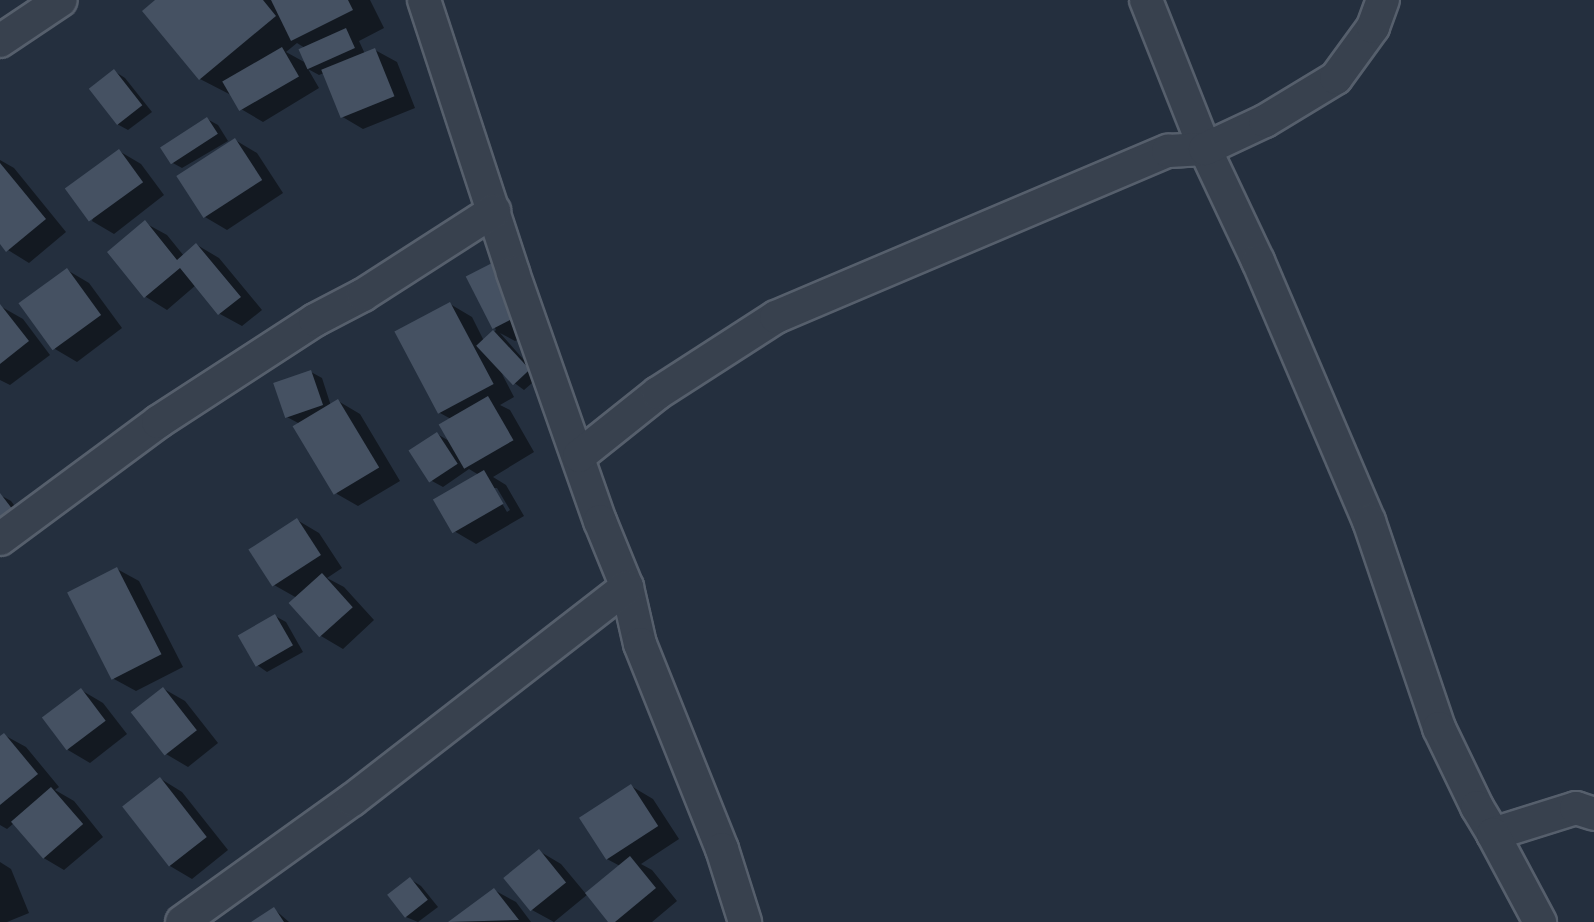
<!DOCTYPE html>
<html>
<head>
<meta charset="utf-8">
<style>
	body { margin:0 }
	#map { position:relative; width:1594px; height:922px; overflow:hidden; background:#242f3e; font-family:"Asap Condensed",sans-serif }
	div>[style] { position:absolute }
	.shadow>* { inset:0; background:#0007 }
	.building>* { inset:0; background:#455162; transform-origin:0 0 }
	.roads { filter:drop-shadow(2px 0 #565f6c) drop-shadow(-2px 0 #565f6c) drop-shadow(0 2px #565f6c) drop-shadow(0 -2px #565f6c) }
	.minor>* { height:32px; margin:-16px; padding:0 16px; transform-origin:16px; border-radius:16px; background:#38414e }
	span { translate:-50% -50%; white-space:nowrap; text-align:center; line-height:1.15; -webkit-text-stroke:5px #1d2633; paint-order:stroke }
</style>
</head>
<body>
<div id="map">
	<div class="shadow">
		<i style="clip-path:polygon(evenodd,158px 0,370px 0,384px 28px,359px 41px,365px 54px,375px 50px,397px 62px,415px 108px,363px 129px,341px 116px,324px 73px,319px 75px,308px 69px,319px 88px,263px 122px,241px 109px,233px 96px,200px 79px,158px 0,297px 43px,305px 48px,306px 63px,286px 52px,297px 43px)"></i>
		<i style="clip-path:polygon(114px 71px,125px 78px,152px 112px,128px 130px,117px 124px)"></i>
		<i style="clip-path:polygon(207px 119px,218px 125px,228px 141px,182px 168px,171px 162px)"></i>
		<i style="clip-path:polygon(235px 140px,257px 153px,283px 193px,227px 230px,205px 217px)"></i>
		<i style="clip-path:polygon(119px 151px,141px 164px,164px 195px,114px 234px,92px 221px)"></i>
		<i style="clip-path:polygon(0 160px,14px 168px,66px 232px,29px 263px,8px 250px,0 241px)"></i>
		<i style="clip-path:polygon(145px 223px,167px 235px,184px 256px,197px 245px,219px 258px,262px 310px,242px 326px,220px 314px,196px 285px,167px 310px,146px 297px,109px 252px)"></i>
		<i style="clip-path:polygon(67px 270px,89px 283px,122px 328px,77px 362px,55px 349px)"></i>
		<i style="clip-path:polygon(evenodd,468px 277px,544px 327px,515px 341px,500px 333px,539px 377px,524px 390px,502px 374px,514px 397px,500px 405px,510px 410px,534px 452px,493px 477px,506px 485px,524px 516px,476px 544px,454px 531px,479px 475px,469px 469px,443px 487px,432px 481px,437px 434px,451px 442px,451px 419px,440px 413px,450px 304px,472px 317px,484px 341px,496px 330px,468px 277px,493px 488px,497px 488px,510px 510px,507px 512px,493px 488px)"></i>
		<i style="clip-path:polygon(0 306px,23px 319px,50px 355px,10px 385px,0 380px)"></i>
		<i style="clip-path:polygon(311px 372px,322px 378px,331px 406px,338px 401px,360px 414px,400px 481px,358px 506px,337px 494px,300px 424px,287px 417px)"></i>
		<i style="clip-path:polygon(0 495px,11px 501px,23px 517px,0 529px)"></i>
		<i style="clip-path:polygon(297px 520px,319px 533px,342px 568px,327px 578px,344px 587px,374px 620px,343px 649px,321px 636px,291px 604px,297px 598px,274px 585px)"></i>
		<i style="clip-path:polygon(117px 569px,139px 581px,183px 667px,136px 691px,114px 679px)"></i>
		<i style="clip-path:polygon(275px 616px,286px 622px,303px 652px,267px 672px,257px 665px)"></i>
		<i style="clip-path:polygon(164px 689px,185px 701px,218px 743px,188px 767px,166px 754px)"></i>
		<i style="clip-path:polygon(81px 690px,103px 703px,127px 734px,90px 763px,68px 750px)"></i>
		<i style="clip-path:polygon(4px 735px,26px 747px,59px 787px,55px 790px,74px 801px,103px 837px,64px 870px,42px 857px,14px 823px,7px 829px,0 825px,0 738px)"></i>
		<i style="clip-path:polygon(161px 779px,182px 792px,228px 850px,192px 879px,170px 866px)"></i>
		<i style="clip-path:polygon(631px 786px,653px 799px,679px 839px,641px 864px,652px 870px,677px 901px,652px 922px,610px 922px,588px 894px,554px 922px,532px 910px,539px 851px,561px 864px,586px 894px,620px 866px,607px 859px)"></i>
		<i style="clip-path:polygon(0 862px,11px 869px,29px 913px,7px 922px,0 922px)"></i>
		<i style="clip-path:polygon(410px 879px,421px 886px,438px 907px,418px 922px,406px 917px)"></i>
		<i style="clip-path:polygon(494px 890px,516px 902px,531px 922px,451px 922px)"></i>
		<i style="clip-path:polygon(274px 909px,289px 922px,255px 922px)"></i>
	</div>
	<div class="building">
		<i style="clip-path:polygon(155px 0,263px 0,276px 16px,199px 80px,142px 11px)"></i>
		<i style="clip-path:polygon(271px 0,348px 0,353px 10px,291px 41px)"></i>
		<i style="left:346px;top:28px;width:22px;height:52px;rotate:66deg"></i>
		<i style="left:282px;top:47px;width:34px;height:69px;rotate:60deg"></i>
		<i style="left:375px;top:48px;width:52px;height:58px;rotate:68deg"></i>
		<i style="left:114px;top:69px;width:46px;height:32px;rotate:52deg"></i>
		<i style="left:207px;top:117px;width:20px;height:56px;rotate:57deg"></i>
		<i style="left:235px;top:138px;width:50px;height:70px;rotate:57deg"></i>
		<i style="left:119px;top:149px;width:41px;height:67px;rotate:54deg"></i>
		<i style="clip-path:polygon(0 163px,46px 219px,6px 252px,0 244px)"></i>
		<i style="clip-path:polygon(145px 220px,177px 260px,196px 243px,241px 297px,218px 315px,180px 268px,144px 298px,107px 252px)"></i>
		<i style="left:496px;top:261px;width:59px;height:34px;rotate:63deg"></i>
		<i style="left:67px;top:268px;width:58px;height:60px;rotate:54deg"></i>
		<i style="left:450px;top:302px;width:93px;height:63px;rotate:62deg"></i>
		<i style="clip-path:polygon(0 304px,29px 341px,0 364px)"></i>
		<i style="left:493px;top:330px;width:54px;height:23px;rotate:47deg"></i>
		<i style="left:311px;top:370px;width:37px;height:40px;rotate:71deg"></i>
		<i style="left:488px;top:396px;width:51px;height:57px;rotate:60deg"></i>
		<i style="left:338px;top:399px;width:80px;height:53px;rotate:59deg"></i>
		<i style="left:437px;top:432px;width:38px;height:34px;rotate:57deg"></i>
		<i style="left:484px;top:470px;width:39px;height:59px;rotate:60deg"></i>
		<i style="clip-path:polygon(0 493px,13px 510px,0 521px)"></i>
		<i style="left:297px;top:518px;width:44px;height:58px;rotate:57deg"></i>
		<i style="left:117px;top:567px;width:98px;height:56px;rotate:63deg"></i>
		<i style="left:322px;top:573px;width:46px;height:45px;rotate:48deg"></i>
		<i style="left:275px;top:614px;width:36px;height:43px;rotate:60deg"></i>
		<i style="left:163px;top:687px;width:55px;height:41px;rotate:52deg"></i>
		<i style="left:81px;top:688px;width:41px;height:49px;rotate:53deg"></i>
		<i style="clip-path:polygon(4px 733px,38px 774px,0 805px,0 736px)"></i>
		<i style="left:160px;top:777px;width:76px;height:48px;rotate:52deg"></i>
		<i style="left:631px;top:784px;width:50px;height:62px;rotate:57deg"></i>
		<i style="left:51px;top:787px;width:49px;height:53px;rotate:49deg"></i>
		<i style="left:539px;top:849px;width:43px;height:46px;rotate:51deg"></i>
		<i style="clip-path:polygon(630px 856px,656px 888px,615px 922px,608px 922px,585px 893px)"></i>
		<i style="left:410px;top:877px;width:29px;height:29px;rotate:52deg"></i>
		<i style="clip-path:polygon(494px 888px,519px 920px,448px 922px)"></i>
		<i style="clip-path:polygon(274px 907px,284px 922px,251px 922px)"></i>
	</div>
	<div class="roads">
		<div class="minor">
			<i style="left:424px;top:0;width:287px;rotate:71.9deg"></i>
			<i style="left:513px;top:273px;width:263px;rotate:70.7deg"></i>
			<i style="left:600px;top:521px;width:71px;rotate:67.8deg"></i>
			<i style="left:627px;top:587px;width:58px;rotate:77.2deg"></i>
			<i style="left:640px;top:644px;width:221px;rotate:68.2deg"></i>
			<i style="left:722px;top:849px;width:77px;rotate:72.5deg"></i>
			<i style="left:1146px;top:0;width:160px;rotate:68.4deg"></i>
			<i style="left:1205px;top:149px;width:124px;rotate:64.7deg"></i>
			<i style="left:1258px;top:261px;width:283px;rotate:66.9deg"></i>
			<i style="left:1369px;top:521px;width:219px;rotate:71.3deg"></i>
			<i style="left:1439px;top:728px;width:88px;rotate:64.3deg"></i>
			<i style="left:1477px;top:807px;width:31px;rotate:59deg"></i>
			<i style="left:1493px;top:834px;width:87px;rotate:-17.4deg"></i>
			<i style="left:1576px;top:808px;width:19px;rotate:18deg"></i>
			<i style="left:0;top:41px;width:73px;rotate:-33.9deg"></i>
			<i style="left:579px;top:456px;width:101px;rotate:-38.6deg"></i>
			<i style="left:658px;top:393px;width:140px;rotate:-32.8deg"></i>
			<i style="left:776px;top:317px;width:426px;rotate:-23deg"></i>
			<i style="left:1168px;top:151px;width:37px;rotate:-3deg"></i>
			<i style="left:1205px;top:149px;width:66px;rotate:-25deg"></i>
			<i style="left:1265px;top:121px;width:83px;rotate:-31.2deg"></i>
			<i style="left:1336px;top:78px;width:63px;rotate:-54deg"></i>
			<i style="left:1373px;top:27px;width:29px;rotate:-70deg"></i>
			<i style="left:0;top:539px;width:197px;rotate:-36.5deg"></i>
			<i style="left:158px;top:422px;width:187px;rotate:-33deg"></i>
			<i style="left:315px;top:320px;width:54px;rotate:-27.5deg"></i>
			<i style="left:363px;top:295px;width:156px;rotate:-32.7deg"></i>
			<i style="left:1493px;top:834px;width:100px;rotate:61.9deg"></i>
			<i style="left:182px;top:922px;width:209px;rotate:-35.7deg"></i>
			<i style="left:352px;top:800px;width:348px;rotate:-37.8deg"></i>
		</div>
	</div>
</div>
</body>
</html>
